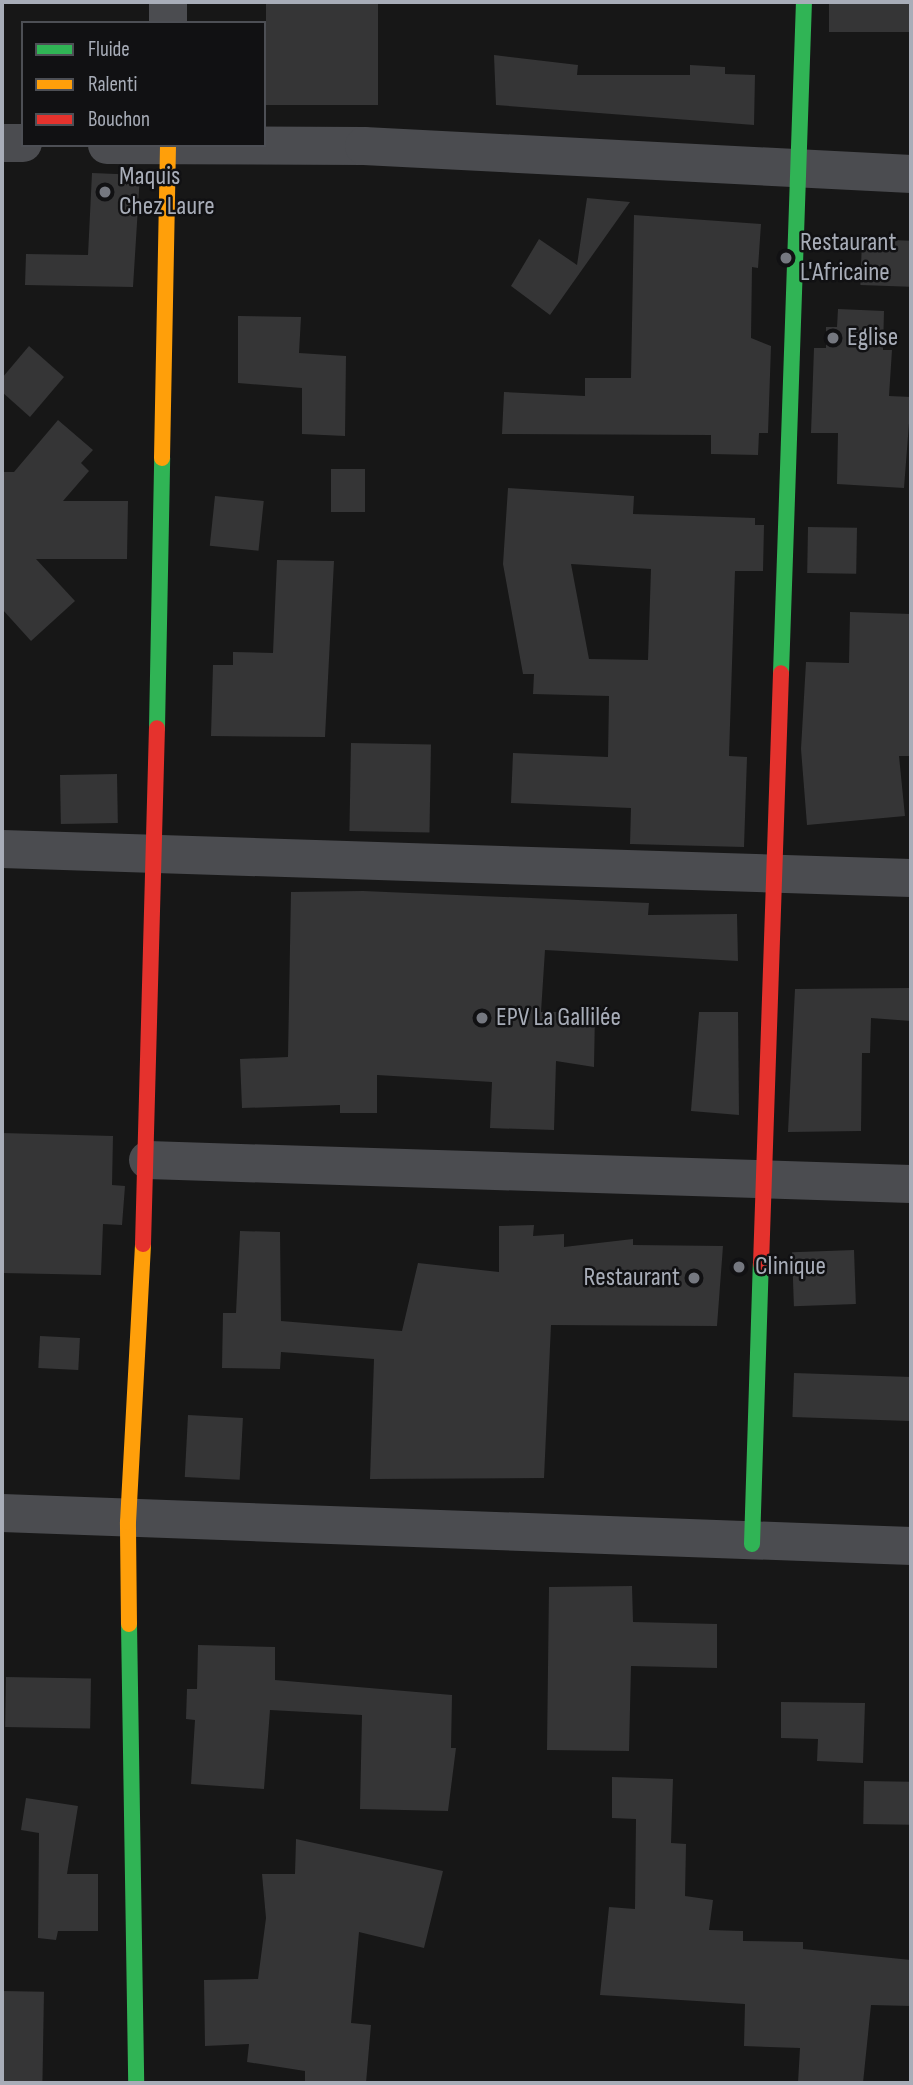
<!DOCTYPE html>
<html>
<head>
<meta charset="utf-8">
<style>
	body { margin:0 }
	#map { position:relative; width:913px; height:2085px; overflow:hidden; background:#171717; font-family:"Sofia Sans Condensed",sans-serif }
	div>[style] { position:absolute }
	.building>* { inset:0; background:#353536; transform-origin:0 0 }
	.street>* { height:38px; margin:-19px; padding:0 19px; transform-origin:19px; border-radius:19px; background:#4b4c50 }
	.fast>* { height:16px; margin:-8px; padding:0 8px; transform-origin:8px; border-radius:8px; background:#30b455 }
	.slow>* { height:16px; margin:-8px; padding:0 8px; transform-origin:8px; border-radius:8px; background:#ff9f0a }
	.jam>* { height:16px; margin:-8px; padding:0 8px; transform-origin:8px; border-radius:8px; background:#e5322d }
	.dots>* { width:19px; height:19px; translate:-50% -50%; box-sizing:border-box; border:4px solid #111113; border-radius:50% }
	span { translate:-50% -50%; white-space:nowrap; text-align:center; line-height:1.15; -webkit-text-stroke:5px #111113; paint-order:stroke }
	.poi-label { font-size:26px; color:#a8adb8 }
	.left { translate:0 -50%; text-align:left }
	.right { translate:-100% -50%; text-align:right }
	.frame { position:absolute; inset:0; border:4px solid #a8adb8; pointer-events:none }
	.legend { position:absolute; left:21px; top:21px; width:245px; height:126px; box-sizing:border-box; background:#111113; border:2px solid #4d4f55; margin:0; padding:9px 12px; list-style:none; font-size:21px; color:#a8adb8 }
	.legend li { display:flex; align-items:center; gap:14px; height:35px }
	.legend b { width:35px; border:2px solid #4d4f55 }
</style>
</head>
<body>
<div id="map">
	<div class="building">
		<i style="left:266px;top:2px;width:112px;height:103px"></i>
		<i style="left:829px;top:2px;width:82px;height:30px"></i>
		<i style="clip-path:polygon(494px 55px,578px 65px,577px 75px,690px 75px,690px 65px,725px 67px,725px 74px,755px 75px,754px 125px,496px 105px)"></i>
		<i style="clip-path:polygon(92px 173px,140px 175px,133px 287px,25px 285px,26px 254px,88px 255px)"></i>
		<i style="clip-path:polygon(587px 198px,630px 202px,550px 315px,511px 286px,539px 239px,577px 265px)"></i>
		<i style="clip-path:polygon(634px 215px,761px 224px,758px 268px,752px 267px,751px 338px,771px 346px,768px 433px,759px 433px,758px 455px,711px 454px,711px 435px,502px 434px,504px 392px,585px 396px,585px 378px,631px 378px)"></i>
		<i style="left:862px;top:239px;width:49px;height:46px;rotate:2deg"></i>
		<i style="clip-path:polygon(838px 309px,884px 311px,883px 350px,892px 350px,889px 396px,911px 397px,904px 488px,837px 484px,838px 433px,811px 433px,814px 348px,826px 348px,826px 327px,837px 327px)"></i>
		<i style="clip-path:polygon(238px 316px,301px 317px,299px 353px,346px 356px,345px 436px,302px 434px,302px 388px,238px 383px)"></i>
		<i style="clip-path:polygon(29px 346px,64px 377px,30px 417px,2px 392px,2px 378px)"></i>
		<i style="clip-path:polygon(58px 420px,93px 450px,81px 463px,89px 471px,63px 501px,128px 501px,127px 559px,36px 559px,75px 601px,31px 641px,2px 609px,2px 472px,14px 472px)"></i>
		<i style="left:331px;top:469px;width:34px;height:43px"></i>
		<i style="clip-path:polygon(evenodd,508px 488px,634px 496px,633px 514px,755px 518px,755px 525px,764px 525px,763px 571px,735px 571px,729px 756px,747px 757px,744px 847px,630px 844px,631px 808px,511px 803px,513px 753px,608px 757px,609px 696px,533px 694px,534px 674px,523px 674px,503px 564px,508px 488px,571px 564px,651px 569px,648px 660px,589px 659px,571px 564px)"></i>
		<i style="left:215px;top:496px;width:49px;height:50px;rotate:6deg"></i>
		<i style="left:808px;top:527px;width:49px;height:46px;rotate:1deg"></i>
		<i style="clip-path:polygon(277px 560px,334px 561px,325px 737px,211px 736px,213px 665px,233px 665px,233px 652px,273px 653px)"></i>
		<i style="clip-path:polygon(850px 612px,911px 614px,911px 756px,899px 756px,905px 816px,807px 825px,801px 749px,806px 662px,849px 663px)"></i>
		<i style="left:351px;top:743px;width:80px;height:88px;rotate:1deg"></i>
		<i style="left:117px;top:774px;width:49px;height:57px;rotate:89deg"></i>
		<i style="clip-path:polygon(363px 891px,649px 903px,648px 915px,737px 914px,738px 961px,545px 950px,541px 1012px,595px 1012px,594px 1067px,556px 1061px,554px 1130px,490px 1128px,492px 1082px,377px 1075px,377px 1113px,340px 1113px,340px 1105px,242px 1108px,240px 1059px,288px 1057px,291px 892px)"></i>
		<i style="clip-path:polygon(911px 988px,911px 1021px,871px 1018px,870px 1053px,862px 1053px,861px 1131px,788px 1132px,795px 989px)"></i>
		<i style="clip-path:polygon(699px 1012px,738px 1012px,739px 1115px,691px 1111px)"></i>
		<i style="clip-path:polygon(2px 1133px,113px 1136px,112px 1185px,125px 1186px,122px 1225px,103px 1224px,101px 1275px,2px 1273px)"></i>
		<i style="clip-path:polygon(534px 1225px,533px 1236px,564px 1234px,564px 1247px,633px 1239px,633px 1245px,723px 1246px,717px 1326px,551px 1325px,544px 1478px,370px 1479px,374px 1359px,281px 1352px,280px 1369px,222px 1368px,223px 1313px,236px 1313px,240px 1231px,280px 1232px,281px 1321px,402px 1331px,418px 1263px,499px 1272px,499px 1226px)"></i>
		<i style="left:854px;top:1250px;width:54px;height:62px;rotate:88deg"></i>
		<i style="left:40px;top:1336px;width:40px;height:32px;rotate:3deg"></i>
		<i style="left:794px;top:1373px;width:117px;height:44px;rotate:2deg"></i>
		<i style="left:188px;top:1415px;width:55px;height:62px;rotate:3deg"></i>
		<i style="clip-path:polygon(632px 1586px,633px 1622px,717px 1624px,717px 1668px,631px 1666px,629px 1751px,547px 1750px,549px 1587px)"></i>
		<i style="clip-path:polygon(198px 1645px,275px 1647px,275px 1680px,452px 1695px,451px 1748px,456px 1748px,448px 1811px,360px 1809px,362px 1715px,270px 1710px,264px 1789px,191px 1784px,195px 1720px,186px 1719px,187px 1689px,197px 1689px)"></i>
		<i style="left:6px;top:1677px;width:85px;height:50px;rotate:1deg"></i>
		<i style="clip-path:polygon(781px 1702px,865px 1703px,863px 1763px,817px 1761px,818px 1739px,781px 1738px)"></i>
		<i style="clip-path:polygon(612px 1777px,673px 1779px,671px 1843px,686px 1844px,685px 1896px,713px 1900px,709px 1930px,743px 1931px,743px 1941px,803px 1942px,803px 1949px,911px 1960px,911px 2006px,871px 2005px,863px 2083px,798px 2083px,800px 2048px,744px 2046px,745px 2004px,600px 1995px,609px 1907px,635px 1909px,636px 1819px,612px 1818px)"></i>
		<i style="left:864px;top:1781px;width:47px;height:43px;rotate:1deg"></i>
		<i style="clip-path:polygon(26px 1798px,78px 1806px,67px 1874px,98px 1874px,98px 1931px,58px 1931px,56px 1940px,38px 1938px,39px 1833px,21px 1830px)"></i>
		<i style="clip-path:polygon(296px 1839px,443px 1871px,424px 1948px,359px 1932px,351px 2023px,371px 2025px,366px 2083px,305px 2083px,305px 2071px,247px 2062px,249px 2044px,205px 2046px,204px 1980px,258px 1979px,266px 1918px,262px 1874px,295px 1874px)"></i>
		<i style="left:2px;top:1991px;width:42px;height:92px;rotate:1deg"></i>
	</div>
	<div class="street">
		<i style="left:168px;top:23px;width:21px;rotate:-90deg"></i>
		<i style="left:2px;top:143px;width:21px"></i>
		<i style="left:107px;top:145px;width:257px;rotate:0.2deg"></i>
		<i style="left:364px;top:146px;width:548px;rotate:2.93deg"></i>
		<i style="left:2px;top:849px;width:909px;rotate:1.83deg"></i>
		<i style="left:148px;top:1160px;width:763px;rotate:1.8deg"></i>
		<i style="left:2px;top:1513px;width:910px;rotate:2.08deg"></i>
	</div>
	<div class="fast">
		<i style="left:781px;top:673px;width:671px;rotate:-88.04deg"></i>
		<i style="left:157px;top:728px;width:270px;rotate:-88.9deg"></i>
		<i style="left:752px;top:1544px;width:280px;rotate:-88.2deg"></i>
		<i style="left:129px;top:1624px;width:459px;rotate:89.1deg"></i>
	</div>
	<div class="slow">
		<i style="left:162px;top:458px;width:313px;rotate:-88.9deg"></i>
		<i style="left:129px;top:1624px;width:102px;rotate:-90.6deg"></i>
		<i style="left:128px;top:1522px;width:278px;rotate:-86.9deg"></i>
	</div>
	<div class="jam">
		<i style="left:143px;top:1244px;width:516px;rotate:-88.45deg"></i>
		<i style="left:761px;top:1264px;width:591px;rotate:-88.06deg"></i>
	</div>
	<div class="dots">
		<i style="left:105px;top:192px;background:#757880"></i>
		<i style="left:786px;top:258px;background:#757880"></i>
		<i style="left:833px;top:338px;background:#757880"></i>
		<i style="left:482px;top:1018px;background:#757880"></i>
		<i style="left:739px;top:1267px;background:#757880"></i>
		<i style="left:694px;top:1278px;background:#757880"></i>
	</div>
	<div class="poi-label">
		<span class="left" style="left:119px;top:192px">Maquis<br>Chez Laure</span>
		<span class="left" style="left:800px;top:258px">Restaurant<br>L'Africaine</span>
		<span class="left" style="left:847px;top:338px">Eglise</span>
		<span class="left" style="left:496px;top:1018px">EPV La Gallilée</span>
		<span class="left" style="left:755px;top:1267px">Clinique</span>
		<span class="right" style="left:680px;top:1278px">Restaurant</span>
	</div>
	<div class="frame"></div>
	<ul class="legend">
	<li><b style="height:9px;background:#30b455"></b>Fluide</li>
	<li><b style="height:9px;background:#ff9f0a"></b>Ralenti</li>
	<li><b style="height:9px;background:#e5322d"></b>Bouchon</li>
	</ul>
</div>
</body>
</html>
